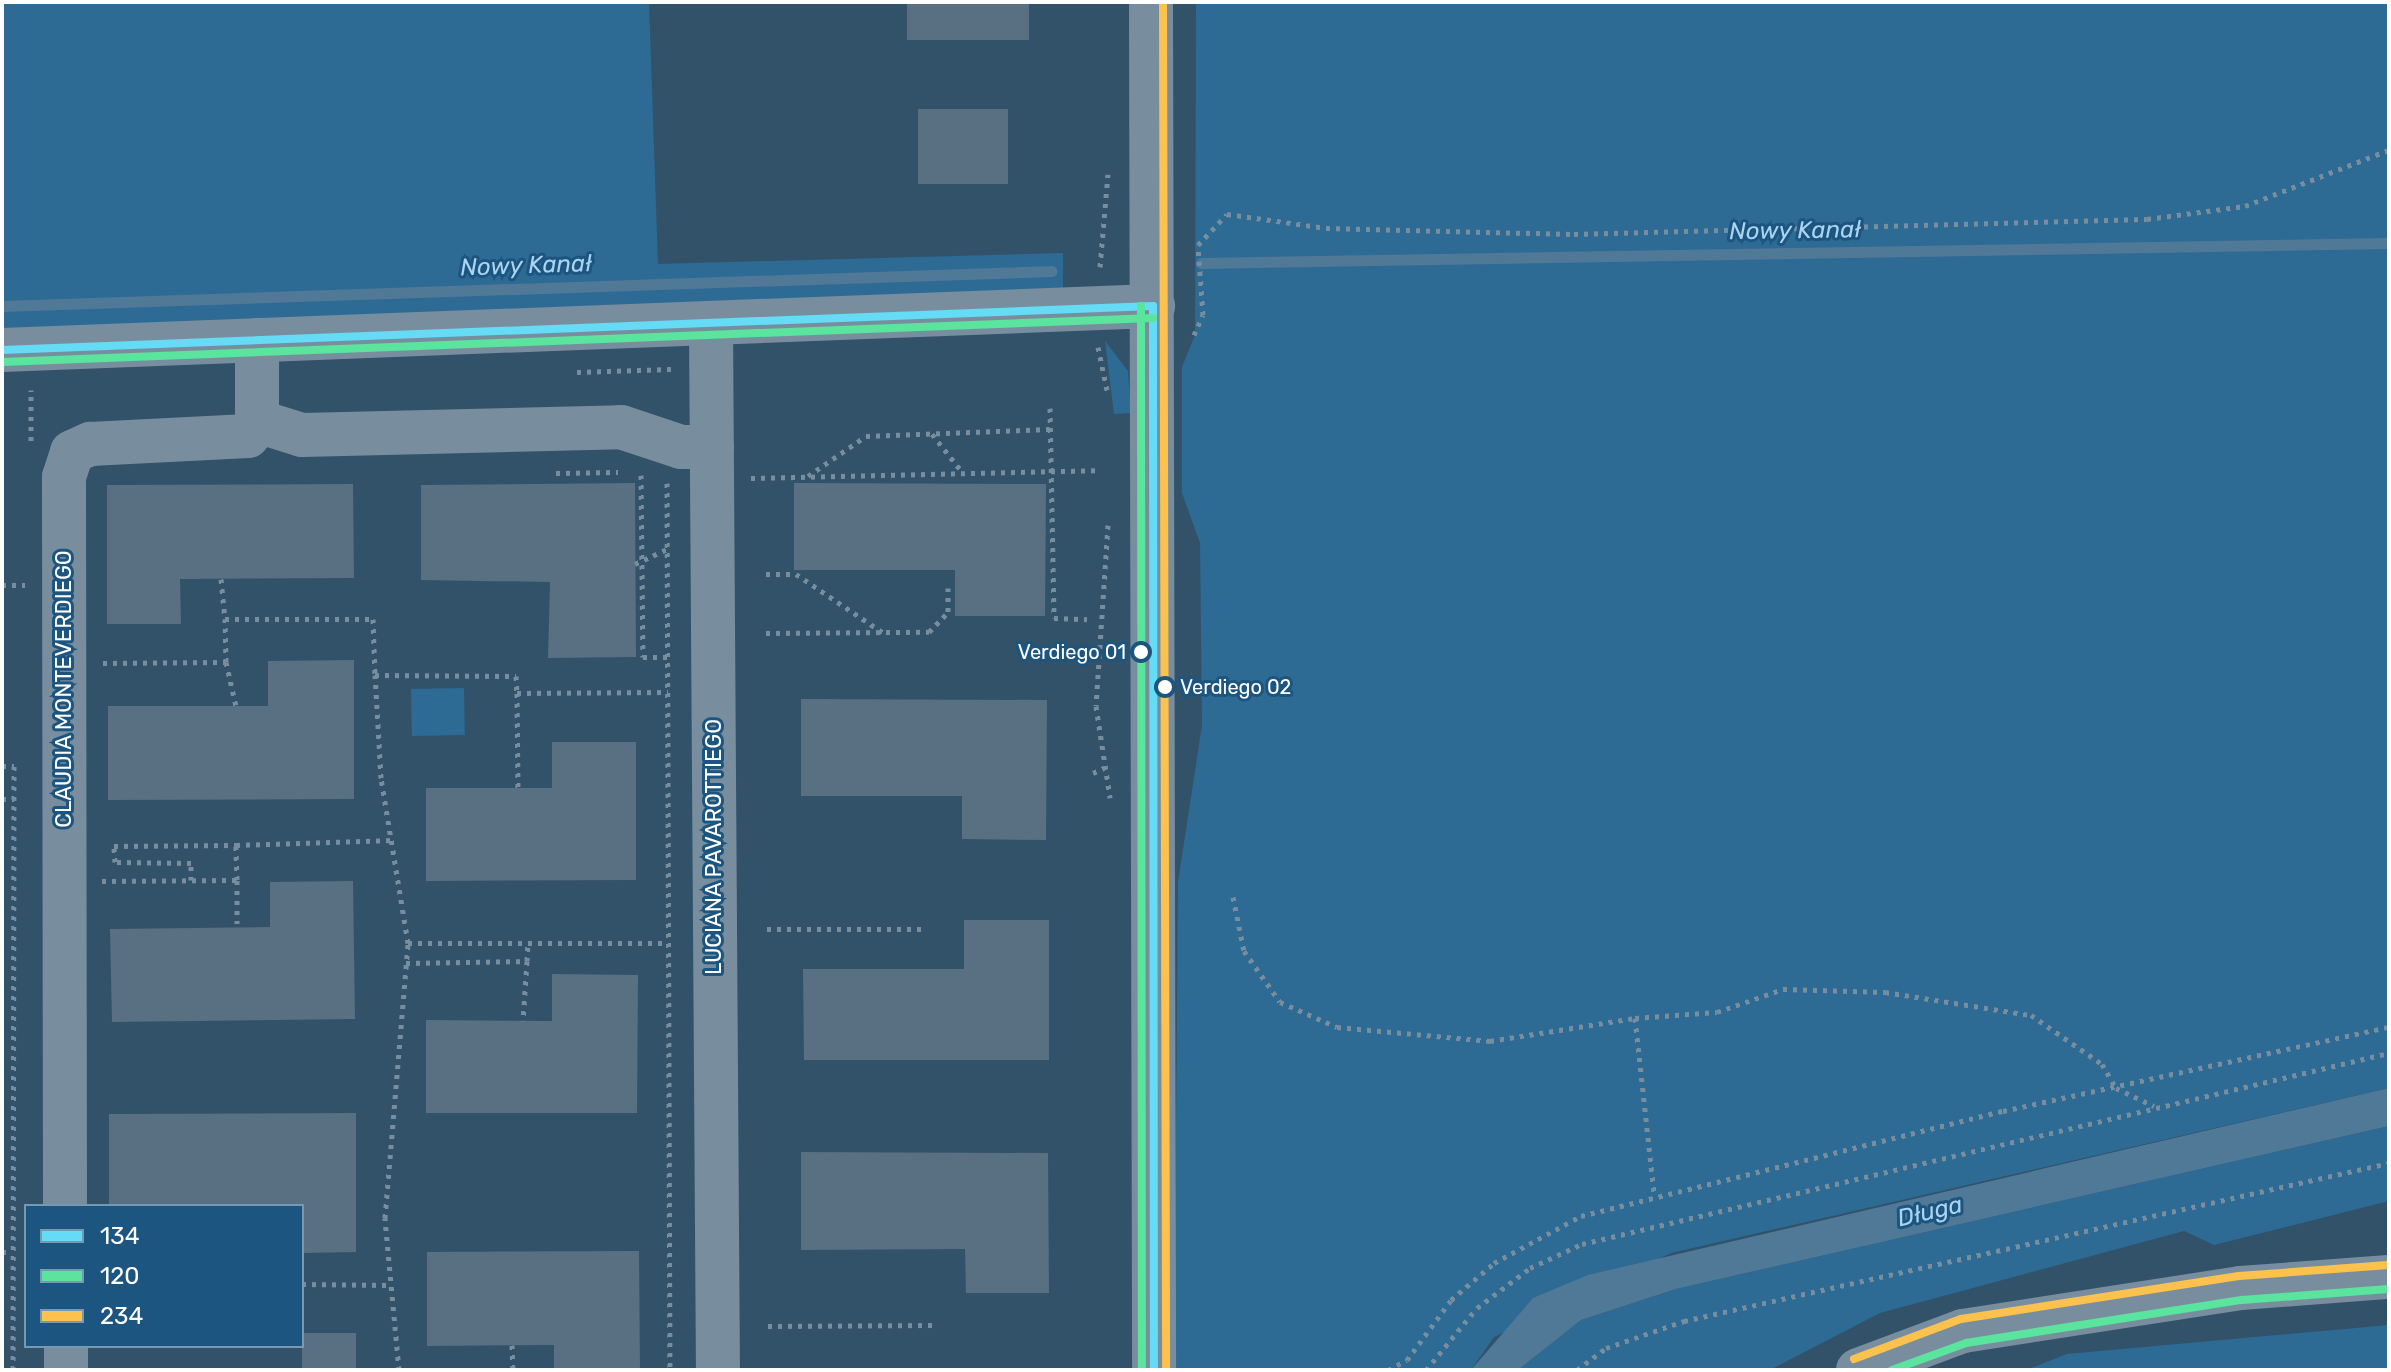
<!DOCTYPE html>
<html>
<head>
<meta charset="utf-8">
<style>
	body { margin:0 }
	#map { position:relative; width:2391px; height:1372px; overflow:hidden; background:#325269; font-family:Rubik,sans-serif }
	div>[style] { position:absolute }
	.green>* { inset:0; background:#2d6a94; transform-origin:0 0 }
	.water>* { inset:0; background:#507997 }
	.stream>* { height:11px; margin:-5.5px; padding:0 5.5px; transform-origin:5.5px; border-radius:5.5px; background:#507997 }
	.building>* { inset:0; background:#587082; transform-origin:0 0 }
	.path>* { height:5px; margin-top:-2.5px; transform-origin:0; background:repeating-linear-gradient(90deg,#788e9f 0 4px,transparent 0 10px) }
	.minor>* { height:44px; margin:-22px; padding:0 22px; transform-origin:22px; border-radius:22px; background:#788e9f }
	.bus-1>* { height:8px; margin:-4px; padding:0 4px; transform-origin:4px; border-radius:4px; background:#66dbf5 }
	.bus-2>* { height:8px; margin:-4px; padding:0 4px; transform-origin:4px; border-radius:4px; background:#5ae49d }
	.bus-3>* { height:8px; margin:-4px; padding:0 4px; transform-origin:4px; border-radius:4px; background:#fcc24d }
	.dots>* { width:22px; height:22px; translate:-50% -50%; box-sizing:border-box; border:4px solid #1c557f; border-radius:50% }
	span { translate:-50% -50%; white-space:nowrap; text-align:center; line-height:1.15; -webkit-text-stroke:6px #1c557f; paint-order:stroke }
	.bus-label { font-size:20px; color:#fff }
	.right { translate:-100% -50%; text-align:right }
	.left { translate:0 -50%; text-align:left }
	.street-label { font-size:22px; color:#fff }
	.water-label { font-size:24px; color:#aad4f1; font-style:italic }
	.frame { position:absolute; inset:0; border:4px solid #fff; pointer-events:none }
	.legend { position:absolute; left:24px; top:1204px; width:280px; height:144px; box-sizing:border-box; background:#1c557f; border:2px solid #7799b2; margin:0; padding:10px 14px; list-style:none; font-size:24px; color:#fff }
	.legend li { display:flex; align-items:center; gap:16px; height:40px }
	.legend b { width:40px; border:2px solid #7799b2 }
</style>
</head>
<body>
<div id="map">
	<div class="green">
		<i style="clip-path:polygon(2px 2px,649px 2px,658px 264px,1063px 253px,1063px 291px,2px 335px)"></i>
		<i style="clip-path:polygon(1196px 2px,2389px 2px,2389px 1088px,1671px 1253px,1494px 1337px,1471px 1370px,1174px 1370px,1178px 882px,1202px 725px,1200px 543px,1182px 493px,1182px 367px,1195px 335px)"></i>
		<i style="clip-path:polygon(1105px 341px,1128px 371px,1131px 413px,1114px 414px)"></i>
		<i style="left:464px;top:688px;width:47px;height:53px;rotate:89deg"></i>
		<i style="clip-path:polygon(2389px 1126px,2389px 1201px,2214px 1245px,2184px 1231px,1880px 1313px,1770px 1370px,1518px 1370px,1581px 1320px,1676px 1289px)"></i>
		<i style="clip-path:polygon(2389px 1325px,2389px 1370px,2026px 1370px,2067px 1354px)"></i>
	</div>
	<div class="water">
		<i style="clip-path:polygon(2389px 1088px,2389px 1126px,1676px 1289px,1581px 1320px,1518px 1370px,1471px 1370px,1533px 1298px,1588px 1275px)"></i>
	</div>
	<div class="stream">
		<i style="left:1201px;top:263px;width:1188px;rotate:-0.96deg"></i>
		<i style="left:2px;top:306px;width:1050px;rotate:-1.91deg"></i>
	</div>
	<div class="building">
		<i style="left:907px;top:2px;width:122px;height:38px"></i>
		<i style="left:918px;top:109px;width:90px;height:75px"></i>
		<i style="clip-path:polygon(635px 483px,636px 657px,548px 658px,550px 582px,421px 580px,421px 485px)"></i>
		<i style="clip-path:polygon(794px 483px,1046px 484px,1045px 616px,955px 616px,955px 570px,794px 570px)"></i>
		<i style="clip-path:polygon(353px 484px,354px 578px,180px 579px,181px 624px,107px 624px,107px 485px)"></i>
		<i style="clip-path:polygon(354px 660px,354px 799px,108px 800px,108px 706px,268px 706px,268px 661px)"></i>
		<i style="clip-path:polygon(801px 699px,1047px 700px,1046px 840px,962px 839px,962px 796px,801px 796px)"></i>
		<i style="clip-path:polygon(552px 742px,636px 742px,636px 880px,426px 881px,426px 788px,552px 788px)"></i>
		<i style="clip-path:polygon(353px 881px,355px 1019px,112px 1022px,110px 929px,270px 927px,270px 882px)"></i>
		<i style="clip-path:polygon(964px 920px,1049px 920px,1049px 1060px,804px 1060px,803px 969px,964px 969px)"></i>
		<i style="clip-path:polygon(552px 974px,638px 975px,637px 1113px,426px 1113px,426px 1020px,552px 1021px)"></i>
		<i style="clip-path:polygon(356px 1113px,356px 1252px,302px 1253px,302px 1206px,109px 1206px,109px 1114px)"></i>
		<i style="clip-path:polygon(801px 1152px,1048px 1153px,1049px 1293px,966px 1293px,965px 1249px,801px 1250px)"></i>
		<i style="clip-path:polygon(639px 1251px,640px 1370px,554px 1370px,554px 1345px,427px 1346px,427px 1252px)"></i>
		<i style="left:302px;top:1333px;width:54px;height:37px"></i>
	</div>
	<div class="path">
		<i style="left:1100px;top:267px;width:93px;rotate:-85.1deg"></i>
		<i style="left:1194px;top:335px;width:22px;rotate:-66deg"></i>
		<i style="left:1203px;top:315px;width:70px;rotate:-94.1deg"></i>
		<i style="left:1198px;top:245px;width:42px;rotate:-46.9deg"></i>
		<i style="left:1227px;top:214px;width:100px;rotate:8deg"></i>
		<i style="left:1326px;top:228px;width:248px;rotate:1.4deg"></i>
		<i style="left:1574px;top:234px;width:573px;rotate:-1.5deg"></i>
		<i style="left:2147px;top:219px;width:99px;rotate:-7.6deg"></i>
		<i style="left:2245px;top:206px;width:155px;rotate:-21.3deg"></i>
		<i style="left:1098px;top:347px;width:49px;rotate:78.2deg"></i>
		<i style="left:577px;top:372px;width:94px;rotate:-1.8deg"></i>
		<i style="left:1050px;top:408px;width:210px;rotate:88.9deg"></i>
		<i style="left:1054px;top:618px;width:33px;rotate:2deg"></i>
		<i style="left:932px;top:434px;width:50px;rotate:51.5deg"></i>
		<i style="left:31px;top:441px;width:51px;rotate:-90deg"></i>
		<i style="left:556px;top:473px;width:62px;rotate:-0.9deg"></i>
		<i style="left:641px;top:475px;width:182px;rotate:89.4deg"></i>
		<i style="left:643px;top:657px;width:25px"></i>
		<i style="left:808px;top:476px;width:70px;rotate:-34.6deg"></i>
		<i style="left:866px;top:436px;width:184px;rotate:-2.2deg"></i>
		<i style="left:751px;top:478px;width:347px;rotate:-1.3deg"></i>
		<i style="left:667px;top:483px;width:887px;rotate:89.81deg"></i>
		<i style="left:1108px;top:525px;width:181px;rotate:93.8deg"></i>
		<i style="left:1096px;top:706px;width:93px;rotate:81.3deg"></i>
		<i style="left:635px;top:564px;width:35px;rotate:-25deg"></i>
		<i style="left:766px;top:574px;width:30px"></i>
		<i style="left:796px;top:574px;width:104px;rotate:34deg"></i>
		<i style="left:221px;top:579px;width:40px;rotate:84.3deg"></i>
		<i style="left:2px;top:585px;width:23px"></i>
		<i style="left:766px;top:633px;width:163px;rotate:-0.4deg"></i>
		<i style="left:929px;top:632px;width:28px;rotate:-46deg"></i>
		<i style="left:948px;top:612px;width:24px;rotate:-90deg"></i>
		<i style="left:226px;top:662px;width:45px;rotate:77.2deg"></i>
		<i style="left:103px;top:663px;width:123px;rotate:-0.5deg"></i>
		<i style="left:226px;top:662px;width:43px;rotate:-91.3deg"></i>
		<i style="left:225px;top:619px;width:148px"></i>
		<i style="left:373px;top:619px;width:56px;rotate:88deg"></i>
		<i style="left:517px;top:693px;width:95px;rotate:89.4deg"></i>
		<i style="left:2px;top:766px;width:12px"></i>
		<i style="left:14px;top:766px;width:604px;rotate:90.09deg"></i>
		<i style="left:1093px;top:773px;width:12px;rotate:-24deg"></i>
		<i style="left:2px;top:799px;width:12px"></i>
		<i style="left:191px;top:880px;width:17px;rotate:-90deg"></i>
		<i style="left:191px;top:863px;width:76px;rotate:-179.2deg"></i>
		<i style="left:115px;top:862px;width:16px;rotate:-94deg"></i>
		<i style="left:114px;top:846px;width:122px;rotate:-0.5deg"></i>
		<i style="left:237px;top:880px;width:48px;rotate:90deg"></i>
		<i style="left:102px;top:881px;width:135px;rotate:-0.4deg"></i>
		<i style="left:237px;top:880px;width:35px;rotate:-92deg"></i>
		<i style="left:236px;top:845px;width:157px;rotate:-1.8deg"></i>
		<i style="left:1233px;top:897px;width:55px;rotate:78.5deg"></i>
		<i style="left:1244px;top:951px;width:62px;rotate:54.8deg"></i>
		<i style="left:1280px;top:1002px;width:62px;rotate:23.7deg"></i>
		<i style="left:1337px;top:1027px;width:154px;rotate:5.2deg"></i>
		<i style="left:1490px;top:1041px;width:147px;rotate:-9deg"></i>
		<i style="left:1635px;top:1018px;width:176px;rotate:83.8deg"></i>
		<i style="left:767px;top:929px;width:156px"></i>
		<i style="left:408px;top:943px;width:167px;rotate:-99.3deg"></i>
		<i style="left:381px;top:778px;width:103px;rotate:-93.3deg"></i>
		<i style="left:375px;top:675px;width:141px;rotate:0.4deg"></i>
		<i style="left:516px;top:676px;width:17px;rotate:87deg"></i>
		<i style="left:517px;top:693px;width:151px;rotate:-0.4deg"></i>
		<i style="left:527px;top:961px;width:18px;rotate:-87deg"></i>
		<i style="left:406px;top:963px;width:121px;rotate:-0.9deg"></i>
		<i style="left:527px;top:961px;width:60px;rotate:93.8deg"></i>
		<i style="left:1635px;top:1018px;width:82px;rotate:-4.2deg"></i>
		<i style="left:1717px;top:1012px;width:70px;rotate:-19.2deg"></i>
		<i style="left:1783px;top:989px;width:102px;rotate:1.7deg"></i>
		<i style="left:1885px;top:992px;width:148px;rotate:9deg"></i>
		<i style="left:2031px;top:1015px;width:86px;rotate:34.6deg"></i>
		<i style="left:2102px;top:1064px;width:28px;rotate:60deg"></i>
		<i style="left:2116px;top:1088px;width:42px;rotate:25.3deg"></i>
		<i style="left:2px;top:1252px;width:9px"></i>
		<i style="left:302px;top:1284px;width:88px;rotate:0.7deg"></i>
		<i style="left:768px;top:1326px;width:168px;rotate:-0.3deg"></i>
		<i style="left:512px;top:1345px;width:25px;rotate:88deg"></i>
		<i style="left:399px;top:1370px;width:153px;rotate:-95.3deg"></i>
		<i style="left:385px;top:1218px;width:276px;rotate:-85.2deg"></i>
		<i style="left:408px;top:943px;width:260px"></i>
		<i style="left:1388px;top:1370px;width:21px;rotate:-28deg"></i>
		<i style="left:1407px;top:1360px;width:74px;rotate:-53.7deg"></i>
		<i style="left:1451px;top:1300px;width:57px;rotate:-40.7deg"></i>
		<i style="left:1494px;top:1263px;width:99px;rotate:-28.4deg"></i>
		<i style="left:1581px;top:1216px;width:435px;rotate:-14deg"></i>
		<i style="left:2003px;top:1111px;width:395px;rotate:-12.3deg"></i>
		<i style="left:1426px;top:1370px;width:80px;rotate:-50.6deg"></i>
		<i style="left:1477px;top:1308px;width:66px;rotate:-37deg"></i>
		<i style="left:1530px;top:1268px;width:57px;rotate:-24.8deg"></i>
		<i style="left:1582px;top:1244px;width:829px;rotate:-13.32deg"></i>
		<i style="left:1577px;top:1370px;width:36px;rotate:-37deg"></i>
		<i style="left:1606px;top:1348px;width:83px;rotate:-19.1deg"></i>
		<i style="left:1684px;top:1321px;width:722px;rotate:-12.63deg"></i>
	</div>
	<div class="minor">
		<i style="left:1151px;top:2px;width:1368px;rotate:89.87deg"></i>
		<i style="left:711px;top:323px;width:1047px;rotate:89.62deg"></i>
		<i style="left:2px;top:350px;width:1152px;rotate:-2.19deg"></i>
		<i style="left:257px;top:421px;width:47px;rotate:17.3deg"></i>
		<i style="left:302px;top:435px;width:319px;rotate:-1.4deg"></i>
		<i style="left:621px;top:427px;width:63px;rotate:18.4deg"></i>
		<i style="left:681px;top:447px;width:31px"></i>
		<i style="left:65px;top:1206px;width:729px;rotate:-90.08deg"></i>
		<i style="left:64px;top:477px;width:26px;rotate:-72deg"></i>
		<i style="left:72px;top:452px;width:20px;rotate:-24deg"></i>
		<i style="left:90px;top:444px;width:158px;rotate:-2.9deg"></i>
		<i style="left:248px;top:436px;width:17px;rotate:-59deg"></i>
		<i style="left:257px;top:421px;width:81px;rotate:-90deg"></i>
		<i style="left:66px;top:1346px;width:24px;rotate:90deg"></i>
		<i style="left:1858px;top:1370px;width:112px;rotate:-20.4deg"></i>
		<i style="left:1963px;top:1331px;width:281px;rotate:-8.8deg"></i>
		<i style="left:2241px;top:1288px;width:148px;rotate:-4.3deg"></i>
	</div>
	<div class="bus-1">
		<i style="left:1153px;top:306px;width:1064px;rotate:89.95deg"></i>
		<i style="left:2px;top:350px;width:1152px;rotate:-2.19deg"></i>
	</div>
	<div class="bus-2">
		<i style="left:1141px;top:306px;width:1064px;rotate:89.95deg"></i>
		<i style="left:2px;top:362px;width:1152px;rotate:-2.19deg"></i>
		<i style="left:1892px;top:1370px;width:79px;rotate:-20deg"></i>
		<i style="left:1966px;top:1343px;width:279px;rotate:-8.9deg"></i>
		<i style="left:2242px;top:1300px;width:147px;rotate:-4.3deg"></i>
	</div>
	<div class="bus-3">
		<i style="left:1163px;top:2px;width:1368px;rotate:89.87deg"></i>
		<i style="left:1854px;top:1359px;width:114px;rotate:-20.5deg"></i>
		<i style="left:1961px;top:1319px;width:281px;rotate:-8.8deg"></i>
		<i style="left:2239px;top:1276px;width:149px;rotate:-4.2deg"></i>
	</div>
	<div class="dots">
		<i style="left:1141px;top:652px;background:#fff"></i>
		<i style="left:1165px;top:687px;background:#fff"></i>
	</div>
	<div class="bus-label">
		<span class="right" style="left:1126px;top:652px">Verdiego 01</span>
		<span class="left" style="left:1180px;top:687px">Verdiego 02</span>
	</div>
	<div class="street-label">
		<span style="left:64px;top:689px;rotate:-90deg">CLAUDIA MONTEVERDIEGO</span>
		<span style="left:714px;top:847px;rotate:-90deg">LUCIANA PAVAROTTIEGO</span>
	</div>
	<div class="water-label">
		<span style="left:1795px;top:231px;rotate:-1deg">Nowy Kanał</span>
		<span style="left:526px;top:266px;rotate:-2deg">Nowy Kanał</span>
		<span style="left:1930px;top:1212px;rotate:-13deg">Długa</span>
	</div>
	<div class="frame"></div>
	<ul class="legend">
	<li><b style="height:10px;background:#66dbf5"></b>134</li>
	<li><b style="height:10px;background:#5ae49d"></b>120</li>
	<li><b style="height:10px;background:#fcc24d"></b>234</li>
	</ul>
</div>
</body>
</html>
